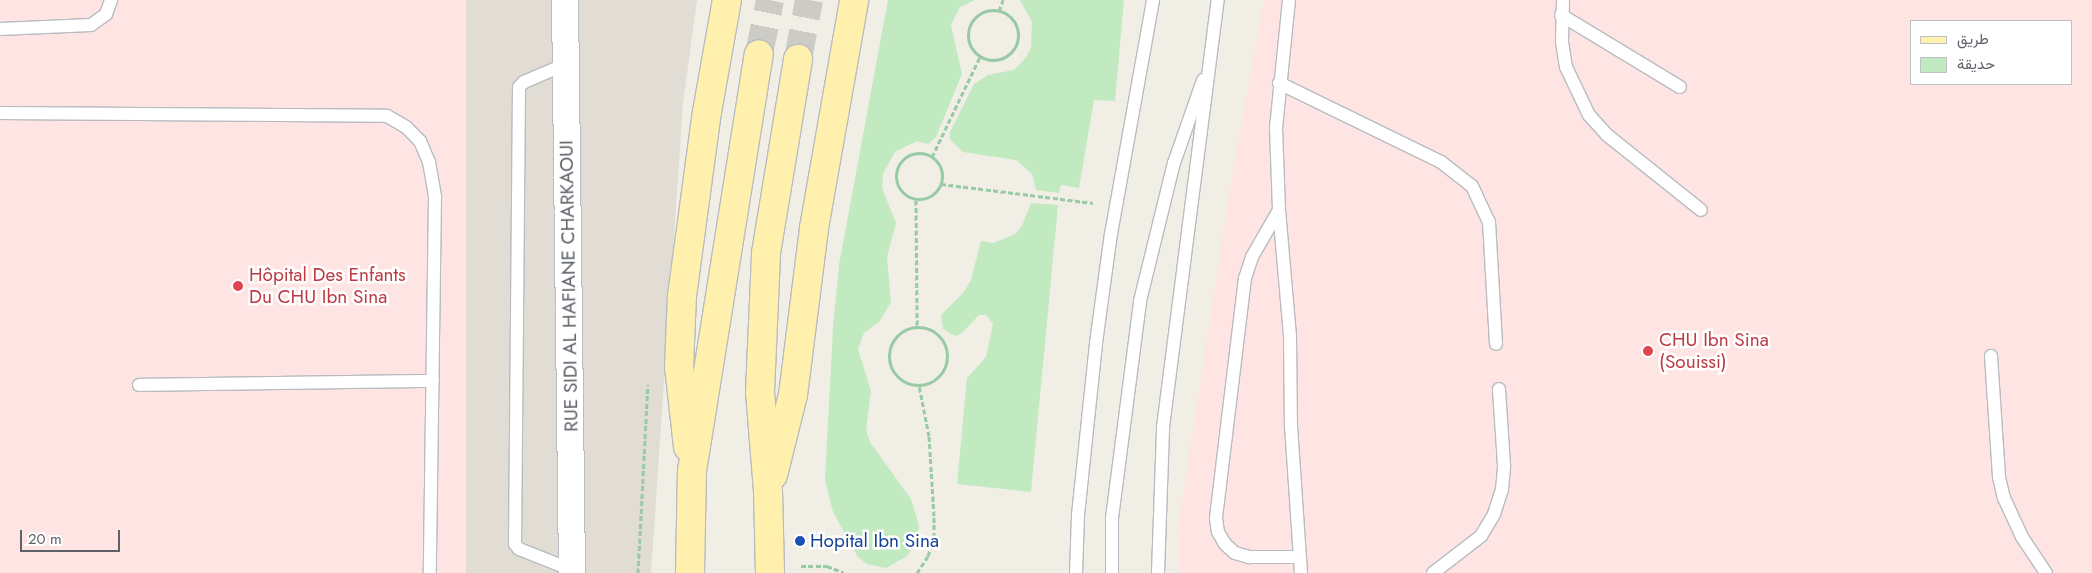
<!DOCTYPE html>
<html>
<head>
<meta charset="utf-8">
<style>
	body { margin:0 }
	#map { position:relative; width:2092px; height:573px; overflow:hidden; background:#f1eee6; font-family:Jost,Vazirmatn,sans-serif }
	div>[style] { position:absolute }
	.education>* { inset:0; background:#e1ddd5 }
	.medical>* { inset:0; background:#fee4e2; transform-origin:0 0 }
	.green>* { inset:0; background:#c1eac0 }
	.primary-tunnel>* { height:28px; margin-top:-14px; transform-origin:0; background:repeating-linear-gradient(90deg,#cccbc6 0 28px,transparent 0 42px) }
	.path>* { height:3px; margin-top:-1.5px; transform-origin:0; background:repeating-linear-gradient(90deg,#97caa5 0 5px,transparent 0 7.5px) }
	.path>.ring { margin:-1.5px; padding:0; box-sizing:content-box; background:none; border:3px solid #97caa5; border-radius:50% }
	.roads { filter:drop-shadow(1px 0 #b8bcc0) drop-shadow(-1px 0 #b8bcc0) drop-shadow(0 1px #b8bcc0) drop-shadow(0 -1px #b8bcc0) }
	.service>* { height:12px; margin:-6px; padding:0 6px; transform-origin:6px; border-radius:6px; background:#fff }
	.minor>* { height:26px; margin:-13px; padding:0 13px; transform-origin:13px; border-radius:13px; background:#fff }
	.primary>* { height:28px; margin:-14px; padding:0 14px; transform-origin:14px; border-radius:14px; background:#fff1ad }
	.dots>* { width:14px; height:14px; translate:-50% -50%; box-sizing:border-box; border:2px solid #fff; border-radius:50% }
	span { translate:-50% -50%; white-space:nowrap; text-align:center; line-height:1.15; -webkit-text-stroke:5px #fff; paint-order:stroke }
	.health-label { font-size:19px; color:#be3a42 }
	.left { translate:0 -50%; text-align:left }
	.street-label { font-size:19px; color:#5d6268 }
	.transit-label { font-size:19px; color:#164399 }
	.legend { position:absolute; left:1910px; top:20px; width:162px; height:65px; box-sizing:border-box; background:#fff; border:1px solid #bec0c3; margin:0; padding:6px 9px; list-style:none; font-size:15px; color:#5d6268 }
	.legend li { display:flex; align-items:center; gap:10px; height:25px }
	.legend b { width:25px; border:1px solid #bec0c3 }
	.scale { position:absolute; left:20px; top:530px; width:100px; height:22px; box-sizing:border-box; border:2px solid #5d6268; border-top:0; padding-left:6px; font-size:15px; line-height:18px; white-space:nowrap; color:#5d6268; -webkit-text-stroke:4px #fff; paint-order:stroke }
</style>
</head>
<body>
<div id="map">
	<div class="education">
		<i style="clip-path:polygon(0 0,697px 0,683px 103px,651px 573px,0 573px)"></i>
	</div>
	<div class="medical">
		<i style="left:0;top:0;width:466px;height:573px"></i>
		<i style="clip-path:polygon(evenodd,1264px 0,2092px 0,2092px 573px,1179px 573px,1178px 527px,1232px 176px,1264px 0,1911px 21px,2071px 21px,2071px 84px,1911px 84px,1911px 21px)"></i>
	</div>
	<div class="green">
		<i style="clip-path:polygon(888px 0,975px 0,960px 7px,951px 25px,962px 74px,936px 137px,928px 144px,917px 141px,895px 152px,883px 174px,882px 188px,896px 223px,887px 257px,891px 302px,880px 321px,864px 333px,858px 349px,871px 391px,866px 431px,870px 442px,911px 499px,919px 525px,917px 538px,907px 556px,886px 568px,867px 564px,858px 557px,833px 512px,825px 480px,833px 327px,839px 265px)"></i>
		<i style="clip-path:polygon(1020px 0,1124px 0,1115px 101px,1094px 100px,1079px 188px,1061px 185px,1059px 193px,1036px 190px,1032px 174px,1016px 160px,963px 152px,950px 139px,950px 132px,974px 84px,988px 75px,1014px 70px,1027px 56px,1031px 47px,1032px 22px)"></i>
		<i style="clip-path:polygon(1031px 203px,1058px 205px,1031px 492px,957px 484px,967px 378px,986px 357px,993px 324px,986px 315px,979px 315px,961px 334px,955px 336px,943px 329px,941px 315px,963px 293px,971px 280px,981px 241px,993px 243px,1015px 234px,1022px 226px)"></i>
	</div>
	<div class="primary-tunnel">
		<i style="left:759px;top:54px;width:55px;rotate:-78.5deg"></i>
		<i style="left:798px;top:59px;width:60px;rotate:-79.4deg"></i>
	</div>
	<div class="path">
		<i class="ring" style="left:968px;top:10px;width:47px;height:47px"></i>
		<i style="left:999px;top:11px;width:12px;rotate:-70deg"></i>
		<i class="ring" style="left:896px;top:153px;width:43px;height:43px"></i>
		<i style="left:932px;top:157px;width:111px;rotate:-64.4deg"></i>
		<i style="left:941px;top:184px;width:153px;rotate:7.1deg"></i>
		<i style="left:916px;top:200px;width:127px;rotate:89.5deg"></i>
		<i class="ring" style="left:889px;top:327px;width:55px;height:55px"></i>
		<i style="left:801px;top:566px;width:26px"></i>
		<i style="left:827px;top:566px;width:18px;rotate:22deg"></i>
		<i style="left:638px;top:573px;width:189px;rotate:-87deg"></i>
		<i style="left:917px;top:573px;width:20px;rotate:-57deg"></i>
		<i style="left:928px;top:556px;width:20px;rotate:-72deg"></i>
		<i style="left:934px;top:537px;width:21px;rotate:-90deg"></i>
		<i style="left:934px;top:516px;width:80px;rotate:-93.6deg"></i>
		<i style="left:929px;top:436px;width:52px;rotate:-101.1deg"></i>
	</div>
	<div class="roads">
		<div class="service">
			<i style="left:1289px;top:0;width:129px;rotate:95.8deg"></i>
			<i style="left:1276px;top:128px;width:82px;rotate:87.9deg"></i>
			<i style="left:1279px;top:210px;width:126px;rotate:85deg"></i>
			<i style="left:1290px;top:336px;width:90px;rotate:89.4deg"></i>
			<i style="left:1291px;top:426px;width:147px;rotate:86.1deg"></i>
			<i style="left:1563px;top:0;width:42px;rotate:91.4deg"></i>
			<i style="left:1562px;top:42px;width:25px;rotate:81deg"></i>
			<i style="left:1566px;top:67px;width:53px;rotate:64.4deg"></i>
			<i style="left:1589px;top:115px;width:27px;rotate:48deg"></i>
			<i style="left:1607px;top:135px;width:120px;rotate:38.6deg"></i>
			<i style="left:1561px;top:15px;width:139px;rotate:31.2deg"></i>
			<i style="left:0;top:29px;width:91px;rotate:-2.5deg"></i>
			<i style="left:91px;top:25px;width:19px;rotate:-36deg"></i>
			<i style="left:106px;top:14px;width:15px;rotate:-70deg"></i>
			<i style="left:566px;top:64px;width:46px;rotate:156.8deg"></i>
			<i style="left:524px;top:82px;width:7px;rotate:135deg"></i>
			<i style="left:519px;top:87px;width:457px;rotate:90.5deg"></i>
			<i style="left:515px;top:544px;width:6px;rotate:51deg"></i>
			<i style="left:519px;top:549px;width:57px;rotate:21.6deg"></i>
			<i style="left:1279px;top:83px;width:180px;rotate:26deg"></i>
			<i style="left:1441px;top:162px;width:39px;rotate:38deg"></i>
			<i style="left:1472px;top:186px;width:40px;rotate:65deg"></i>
			<i style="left:1489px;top:222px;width:122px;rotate:86.7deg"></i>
			<i style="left:0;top:113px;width:387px;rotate:0.4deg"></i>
			<i style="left:387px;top:116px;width:22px;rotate:30deg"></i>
			<i style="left:406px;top:127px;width:20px;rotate:45deg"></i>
			<i style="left:420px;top:141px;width:23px;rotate:67deg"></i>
			<i style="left:429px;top:162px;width:36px;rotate:80deg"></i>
			<i style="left:435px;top:197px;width:376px;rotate:90.8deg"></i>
			<i style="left:1279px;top:210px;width:54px;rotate:119.9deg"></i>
			<i style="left:1252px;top:257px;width:22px;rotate:108deg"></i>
			<i style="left:1245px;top:278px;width:242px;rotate:96.9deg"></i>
			<i style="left:1216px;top:518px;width:14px;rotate:82deg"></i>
			<i style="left:1218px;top:532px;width:14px;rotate:60deg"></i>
			<i style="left:1225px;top:544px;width:13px;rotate:42deg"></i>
			<i style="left:1235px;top:553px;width:15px;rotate:16deg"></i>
			<i style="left:1249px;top:557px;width:49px"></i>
			<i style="left:1991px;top:356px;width:121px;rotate:86.2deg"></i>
			<i style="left:1999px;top:477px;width:22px;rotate:77deg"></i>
			<i style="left:2004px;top:498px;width:43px;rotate:65.2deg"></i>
			<i style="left:2022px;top:537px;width:43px;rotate:56.3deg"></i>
			<i style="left:139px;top:385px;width:294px;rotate:-0.8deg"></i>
			<i style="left:1076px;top:573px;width:58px;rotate:-88deg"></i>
			<i style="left:1078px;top:515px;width:173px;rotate:-84deg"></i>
			<i style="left:1096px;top:343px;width:110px;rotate:-82.2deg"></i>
			<i style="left:1111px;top:234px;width:238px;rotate:-79.8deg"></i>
			<i style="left:1112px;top:573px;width:55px;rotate:-90deg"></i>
			<i style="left:1112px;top:518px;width:219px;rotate:-82.6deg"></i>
			<i style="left:1140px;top:301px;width:142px;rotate:-76.2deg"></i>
			<i style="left:1174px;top:163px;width:88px;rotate:-70.7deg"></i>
			<i style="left:1158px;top:573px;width:146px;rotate:-88deg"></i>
			<i style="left:1163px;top:427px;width:431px;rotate:-82.7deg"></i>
			<i style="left:1433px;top:573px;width:61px;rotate:-37.6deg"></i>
			<i style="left:1481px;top:536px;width:26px;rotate:-59deg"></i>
			<i style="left:1494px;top:514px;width:25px;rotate:-72deg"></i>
			<i style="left:1502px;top:490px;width:25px;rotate:-85deg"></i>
			<i style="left:1504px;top:465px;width:76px;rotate:-93.8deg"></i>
		</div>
		<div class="minor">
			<i style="left:565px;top:0;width:573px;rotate:89.3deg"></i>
		</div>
		<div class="primary">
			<i style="left:688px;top:447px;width:81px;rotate:-96.4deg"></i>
			<i style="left:679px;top:367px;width:71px;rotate:-87.6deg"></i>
			<i style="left:682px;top:296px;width:186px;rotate:-82.3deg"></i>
			<i style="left:707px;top:112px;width:114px;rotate:-79.9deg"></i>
			<i style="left:773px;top:475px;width:82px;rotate:-76deg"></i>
			<i style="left:793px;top:395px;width:168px;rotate:-82.8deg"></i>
			<i style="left:814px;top:228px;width:231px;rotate:-80deg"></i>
			<i style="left:690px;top:573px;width:102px;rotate:-88.9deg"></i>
			<i style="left:692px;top:471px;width:422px;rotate:-80.9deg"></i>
			<i style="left:770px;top:573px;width:82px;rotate:-91.4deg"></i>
			<i style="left:768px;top:491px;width:99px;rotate:-94.6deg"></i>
			<i style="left:760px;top:392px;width:139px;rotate:-87.5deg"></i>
			<i style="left:766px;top:253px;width:197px;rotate:-80.6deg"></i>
		</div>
	</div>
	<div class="dots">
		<i style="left:238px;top:286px;background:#e0444e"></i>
		<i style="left:1648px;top:351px;background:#e0444e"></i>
		<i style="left:800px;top:541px;background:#1a4fb4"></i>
	</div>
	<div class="health-label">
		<span class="left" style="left:249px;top:286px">Hôpital Des Enfants<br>Du CHU Ibn Sina</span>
		<span class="left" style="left:1659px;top:351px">CHU Ibn Sina<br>(Souissi)</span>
	</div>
	<div class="street-label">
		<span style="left:569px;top:286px;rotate:-91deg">RUE SIDI AL HAFIANE CHARKAOUI</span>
	</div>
	<div class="transit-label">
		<span class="left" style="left:810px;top:541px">Hopital Ibn Sina</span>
	</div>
	<ul class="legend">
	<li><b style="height:6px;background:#fff1ad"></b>طريق</li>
	<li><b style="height:14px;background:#c1eac0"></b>حديقة</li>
	</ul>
	<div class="scale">20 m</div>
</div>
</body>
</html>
